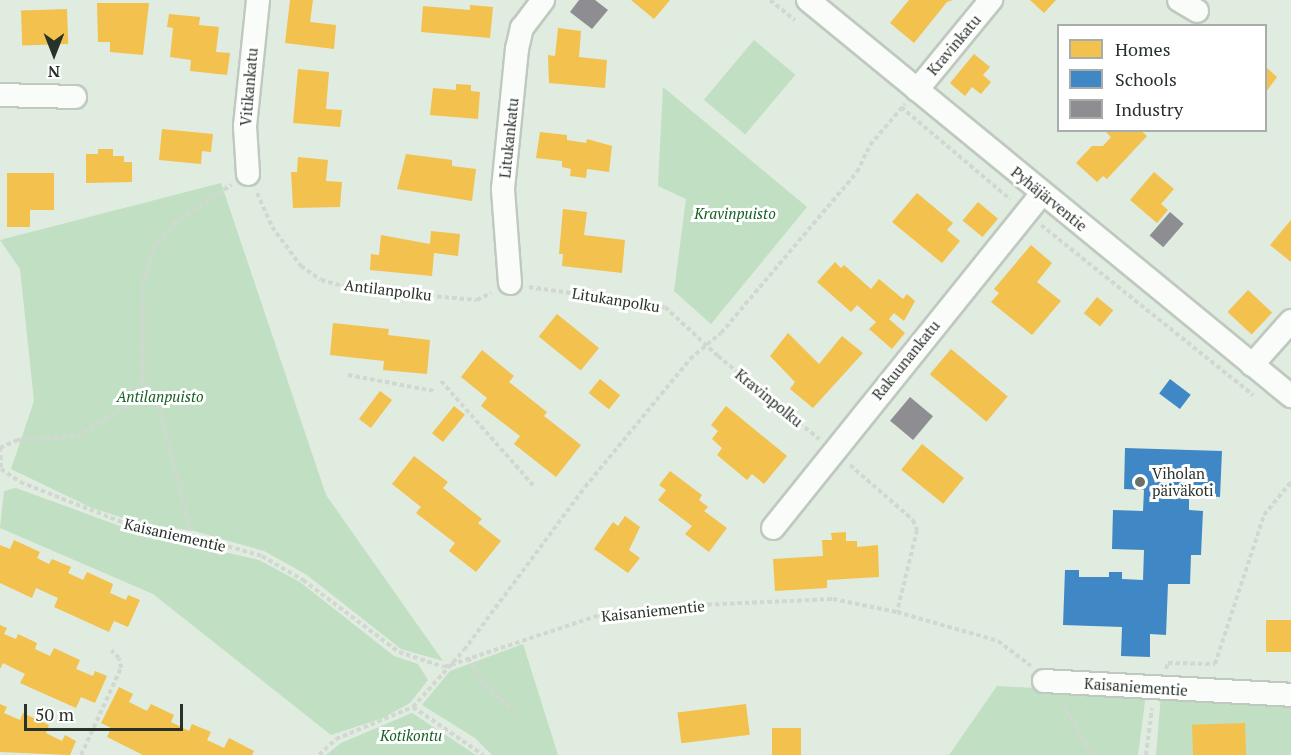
<!DOCTYPE html>
<html>
<head>
<meta charset="utf-8">
<style>
	body { margin:0 }
	#map { position:relative; width:1291px; height:755px; overflow:hidden; background:#dfecdf; font-family:"PT Serif",serif }
	div>[style] { position:absolute }
	.green>* { inset:0; background:#c1dfc2; transform-origin:0 0 }
	.homes>* { inset:0; background:#f2c14e; transform-origin:0 0 }
	.schools>* { inset:0; background:#3f88c5; transform-origin:0 0 }
	.industry>* { inset:0; background:#8d8d92; transform-origin:0 0 }
	.path>* { height:4px; margin-top:-2px; transform-origin:0; background:repeating-linear-gradient(90deg,#d2d7d2 0 4.5px,transparent 0 7.5px) }
	.roads { filter:drop-shadow(2px 0 #bfc9bf) drop-shadow(-2px 0 #bfc9bf) drop-shadow(0 2px #bfc9bf) drop-shadow(0 -2px #bfc9bf) }
	.minor>* { height:22px; margin:-11px; padding:0 11px; transform-origin:11px; border-radius:11px; background:#fafcfa }
	.dots>* { width:16px; height:16px; translate:-50% -50%; box-sizing:border-box; border:3px solid #fff; border-radius:50% }
	span { translate:-50% -50%; white-space:nowrap; text-align:center; line-height:1.15; -webkit-text-stroke:6px #fff; paint-order:stroke }
	.street-label { font-size:15px; color:#29322a }
	.park-label { font-size:15px; color:#166024; font-style:italic }
	.poi-label { font-size:15px; color:#29322a }
	.left { translate:0 -50%; text-align:left }
	.legend { position:absolute; left:1057px; top:24px; width:210px; height:108px; box-sizing:border-box; background:#fff; border:2px solid #a9adaa; margin:0; padding:8px 10px; list-style:none; font-size:18px; color:#29322a }
	.legend li { display:flex; align-items:center; gap:12px; height:30px }
	.legend b { width:30px; border:2px solid #a9adaa }
	.north { position:absolute; left:24px; top:24px; width:60px; height:60px; -webkit-text-stroke:4px #fff; paint-order:stroke; rotate:180deg; font-size:16px; font-weight:700; line-height:24px; text-align:center; color:#29322a }
	.north::after { content:''; display:block; margin:auto; width:21px; height:27px; background:#29322a; clip-path:polygon(50% 0,100% 100%,50% 72%,0 100%) }
	.scale { position:absolute; left:24px; top:704px; width:159px; height:27px; box-sizing:border-box; border:3px solid #29322a; border-top:0; padding-left:8px; font-size:18px; line-height:21px; white-space:nowrap; color:#29322a; -webkit-text-stroke:4px #fff; paint-order:stroke }
</style>
</head>
<body>
<div id="map">
	<div class="green">
		<i style="left:754px;top:40px;width:54px;height:78px;rotate:40deg"></i>
		<i style="clip-path:polygon(663px 87px,807px 207px,711px 324px,674px 291px,686px 199px,658px 186px)"></i>
		<i style="clip-path:polygon(221px 183px,326px 495px,443px 661px,401px 649px,307px 575px,264px 551px,194px 531px,139px 523px,92px 508px,11px 469px,34px 401px,20px 269px,0 240px)"></i>
		<i style="clip-path:polygon(16px 488px,136px 532px,259px 560px,300px 582px,394px 656px,418px 664px,428px 680px,410px 703px,383px 718px,331px 735px,153px 594px,0 528px,4px 491px)"></i>
		<i style="clip-path:polygon(523px 644px,558px 755px,492px 755px,475px 738px,422px 705px,450px 671px)"></i>
		<i style="clip-path:polygon(997px 686px,1146px 694px,1138px 755px,949px 755px)"></i>
		<i style="clip-path:polygon(1161px 695px,1291px 702px,1291px 755px,1156px 755px)"></i>
		<i style="clip-path:polygon(412px 713px,476px 755px,326px 755px,341px 743px)"></i>
	</div>
	<div class="homes">
		<i style="clip-path:polygon(290px 0,313px 0,310px 22px,336px 25px,334px 49px,285px 43px)"></i>
		<i style="clip-path:polygon(631px 0,670px 0,654px 19px)"></i>
		<i style="clip-path:polygon(909px 0,953px 0,947px 2px,914px 43px,890px 23px)"></i>
		<i style="clip-path:polygon(1030px 0,1056px 0,1044px 13px)"></i>
		<i style="clip-path:polygon(97px 3px,149px 3px,143px 55px,110px 52px,110px 42px,98px 42px)"></i>
		<i style="clip-path:polygon(470px 5px,493px 7px,490px 38px,421px 32px,423px 6px,470px 10px)"></i>
		<i style="left:67px;top:9px;width:35px;height:46px;rotate:88deg"></i>
		<i style="clip-path:polygon(169px 14px,200px 17px,199px 25px,219px 27px,216px 52px,230px 53px,227px 75px,190px 71px,191px 60px,170px 57px,173px 28px,167px 27px)"></i>
		<i style="clip-path:polygon(558px 28px,581px 31px,579px 57px,607px 60px,605px 88px,549px 83px,548px 55px,555px 56px)"></i>
		<i style="clip-path:polygon(974px 54px,990px 67px,983px 75px,991px 82px,981px 94px,972px 87px,965px 96px,950px 83px)"></i>
		<i style="clip-path:polygon(1266px 67px,1277px 77px,1266px 92px)"></i>
		<i style="clip-path:polygon(298px 69px,329px 72px,326px 109px,342px 110px,340px 127px,293px 123px)"></i>
		<i style="clip-path:polygon(456px 84px,471px 85px,471px 91px,480px 92px,478px 119px,430px 115px,433px 88px,456px 90px)"></i>
		<i style="clip-path:polygon(162px 129px,213px 134px,211px 152px,202px 151px,201px 164px,159px 160px)"></i>
		<i style="clip-path:polygon(1104px 130px,1140px 130px,1147px 136px,1107px 179px,1103px 176px,1097px 182px,1076px 163px,1092px 146px,1103px 146px,1111px 137px)"></i>
		<i style="clip-path:polygon(540px 132px,567px 135px,567px 140px,586px 143px,587px 139px,612px 146px,609px 172px,587px 169px,586px 178px,570px 176px,571px 169px,562px 167px,562px 161px,536px 158px)"></i>
		<i style="clip-path:polygon(98px 149px,113px 149px,113px 156px,124px 156px,124px 162px,132px 162px,132px 182px,86px 183px,86px 154px,98px 154px)"></i>
		<i style="clip-path:polygon(406px 154px,452px 160px,452px 166px,476px 169px,472px 201px,397px 189px)"></i>
		<i style="clip-path:polygon(298px 157px,328px 160px,326px 181px,342px 182px,340px 207px,293px 208px,291px 172px,297px 172px)"></i>
		<i style="clip-path:polygon(1154px 172px,1174px 189px,1161px 204px,1168px 210px,1157px 223px,1130px 200px)"></i>
		<i style="clip-path:polygon(7px 173px,54px 173px,54px 210px,30px 210px,30px 227px,7px 227px)"></i>
		<i style="clip-path:polygon(917px 193px,953px 223px,947px 230px,960px 241px,942px 263px,892px 222px)"></i>
		<i style="left:978px;top:202px;width:26px;height:24px;rotate:40deg"></i>
		<i style="clip-path:polygon(563px 209px,587px 212px,584px 235px,625px 240px,622px 273px,562px 266px,563px 254px,559px 254px)"></i>
		<i style="clip-path:polygon(1291px 220px,1291px 262px,1270px 245px)"></i>
		<i style="clip-path:polygon(431px 231px,460px 234px,458px 256px,434px 253px,432px 276px,370px 270px,371px 254px,379px 255px,381px 235px,430px 244px)"></i>
		<i style="clip-path:polygon(1031px 245px,1052px 263px,1037px 282px,1061px 301px,1032px 335px,991px 302px,999px 293px,994px 289px)"></i>
		<i style="clip-path:polygon(835px 262px,841px 268px,844px 265px,871px 289px,879px 279px,903px 299px,907px 294px,915px 301px,904px 321px,894px 313px,889px 319px,905px 333px,892px 349px,869px 329px,876px 322px,857px 305px,851px 312px,817px 282px)"></i>
		<i style="left:1248px;top:290px;width:33px;height:30px;rotate:43deg"></i>
		<i style="left:1097px;top:297px;width:21px;height:21px;rotate:39deg"></i>
		<i style="left:557px;top:314px;width:54px;height:29px;rotate:39deg"></i>
		<i style="clip-path:polygon(333px 323px,389px 329px,388px 335px,430px 340px,427px 374px,383px 370px,384px 361px,330px 355px)"></i>
		<i style="clip-path:polygon(788px 333px,819px 364px,842px 336px,863px 353px,813px 408px,790px 389px,795px 382px,770px 356px)"></i>
		<i style="left:951px;top:349px;width:74px;height:33px;rotate:40deg"></i>
		<i style="clip-path:polygon(482px 350px,514px 376px,509px 382px,547px 412px,544px 416px,581px 445px,556px 477px,514px 444px,520px 436px,481px 406px,487px 398px,461px 377px)"></i>
		<i style="left:600px;top:379px;width:26px;height:18px;rotate:39deg"></i>
		<i style="left:380px;top:391px;width:15px;height:35px;rotate:37deg"></i>
		<i style="left:454px;top:406px;width:14px;height:35px;rotate:39deg"></i>
		<i style="clip-path:polygon(726px 406px,787px 456px,764px 484px,752px 474px,747px 480px,717px 455px,722px 448px,712px 439px,718px 431px,711px 425px)"></i>
		<i style="left:922px;top:444px;width:54px;height:33px;rotate:39deg"></i>
		<i style="clip-path:polygon(414px 456px,448px 482px,443px 488px,482px 519px,478px 523px,501px 541px,476px 572px,449px 551px,455px 543px,416px 513px,421px 507px,392px 484px)"></i>
		<i style="clip-path:polygon(670px 471px,702px 495px,699px 500px,708px 507px,704px 511px,727px 528px,709px 552px,685px 534px,692px 526px,658px 500px,666px 490px,659px 485px)"></i>
		<i style="clip-path:polygon(625px 516px,640px 527px,629px 550px,640px 558px,628px 573px,594px 549px,613px 522px,618px 526px)"></i>
		<i style="clip-path:polygon(846px 532px,846px 541px,857px 541px,857px 547px,878px 545px,879px 577px,827px 580px,827px 588px,775px 591px,773px 559px,823px 556px,822px 540px,832px 540px,831px 533px)"></i>
		<i style="clip-path:polygon(14px 540px,40px 552px,37px 558px,49px 564px,52px 559px,71px 567px,68px 573px,83px 580px,87px 572px,113px 584px,110px 593px,126px 600px,128px 595px,140px 600px,128px 627px,114px 621px,109px 632px,54px 607px,58px 598px,36px 588px,32px 598px,0 583px,0 545px,10px 549px)"></i>
		<i style="left:1291px;top:620px;width:32px;height:25px;rotate:90deg"></i>
		<i style="clip-path:polygon(0 625px,7px 628px,4px 634px,16px 639px,18px 634px,37px 643px,35px 649px,50px 656px,54px 648px,80px 660px,76px 669px,93px 676px,95px 671px,107px 676px,95px 703px,81px 697px,76px 708px,20px 683px,25px 674px,3px 663px,0 669px)"></i>
		<i style="clip-path:polygon(119px 687px,133px 694px,129px 702px,147px 711px,151px 704px,174px 715px,171px 722px,189px 731px,192px 724px,211px 732px,207px 740px,224px 748px,229px 738px,254px 751px,252px 755px,143px 755px,107px 737px,111px 728px,101px 723px)"></i>
		<i style="clip-path:polygon(0 704px,7px 707px,4px 713px,20px 720px,23px 713px,49px 725px,46px 733px,62px 741px,65px 735px,76px 741px,70px 755px,0 752px)"></i>
		<i style="left:746px;top:704px;width:31px;height:69px;rotate:83deg"></i>
		<i style="left:1245px;top:723px;width:32px;height:53px;rotate:88deg"></i>
		<i style="left:772px;top:728px;width:29px;height:27px"></i>
	</div>
	<div class="schools">
		<i style="left:1170px;top:379px;width:26px;height:18px;rotate:37deg"></i>
		<i style="clip-path:polygon(1125px 448px,1222px 451px,1220px 497px,1189px 495px,1189px 510px,1203px 511px,1201px 555px,1191px 555px,1190px 584px,1168px 584px,1166px 635px,1150px 634px,1150px 657px,1121px 656px,1122px 627px,1063px 625px,1065px 570px,1079px 570px,1079px 577px,1109px 577px,1109px 572px,1122px 572px,1122px 579px,1143px 580px,1144px 550px,1112px 549px,1113px 510px,1143px 511px,1144px 490px,1124px 489px)"></i>
	</div>
	<div class="industry">
		<i style="clip-path:polygon(579px 0,595px 0,608px 10px,592px 29px,570px 12px)"></i>
		<i style="left:1170px;top:212px;width:18px;height:31px;rotate:41deg"></i>
		<i style="left:910px;top:397px;width:30px;height:31px;rotate:40deg"></i>
	</div>
	<div class="path">
		<i style="left:770px;top:0;width:32px;rotate:39deg"></i>
		<i style="left:901px;top:107px;width:143px;rotate:40.2deg"></i>
		<i style="left:257px;top:193px;width:37px;rotate:66deg"></i>
		<i style="left:272px;top:227px;width:49px;rotate:53.4deg"></i>
		<i style="left:301px;top:266px;width:24px;rotate:35deg"></i>
		<i style="left:321px;top:280px;width:35px;rotate:15deg"></i>
		<i style="left:355px;top:289px;width:122px;rotate:5.2deg"></i>
		<i style="left:477px;top:300px;width:16px;rotate:-27deg"></i>
		<i style="left:1041px;top:225px;width:272px;rotate:38.7deg"></i>
		<i style="left:529px;top:287px;width:137px;rotate:8.4deg"></i>
		<i style="left:665px;top:307px;width:72px;rotate:42.8deg"></i>
		<i style="left:718px;top:356px;width:131px;rotate:39.4deg"></i>
		<i style="left:348px;top:375px;width:87px;rotate:10.5deg"></i>
		<i style="left:441px;top:381px;width:139px;rotate:48.5deg"></i>
		<i style="left:143px;top:383px;width:25px;rotate:53deg"></i>
		<i style="left:158px;top:403px;width:137px;rotate:75.7deg"></i>
		<i style="left:0;top:448px;width:19px;rotate:-25deg"></i>
		<i style="left:17px;top:440px;width:61px;rotate:-3.8deg"></i>
		<i style="left:78px;top:436px;width:62px;rotate:-32.4deg"></i>
		<i style="left:130px;top:403px;width:24px;rotate:-57deg"></i>
		<i style="left:143px;top:383px;width:99px;rotate:-90deg"></i>
		<i style="left:143px;top:284px;width:37px;rotate:-74deg"></i>
		<i style="left:153px;top:248px;width:33px;rotate:-50deg"></i>
		<i style="left:174px;top:223px;width:69px;rotate:-33.7deg"></i>
		<i style="left:0;top:448px;width:21px;rotate:87deg"></i>
		<i style="left:1px;top:469px;width:23px;rotate:34deg"></i>
		<i style="left:20px;top:482px;width:126px;rotate:21.5deg"></i>
		<i style="left:137px;top:528px;width:56px;rotate:8.3deg"></i>
		<i style="left:192px;top:536px;width:73px;rotate:15.9deg"></i>
		<i style="left:262px;top:556px;width:48px;rotate:30.3deg"></i>
		<i style="left:303px;top:580px;width:120px;rotate:36.9deg"></i>
		<i style="left:399px;top:652px;width:47px;rotate:18.4deg"></i>
		<i style="left:444px;top:667px;width:163px;rotate:-18.5deg"></i>
		<i style="left:599px;top:615px;width:101px;rotate:-5.7deg"></i>
		<i style="left:700px;top:605px;width:133px;rotate:-2.6deg"></i>
		<i style="left:833px;top:599px;width:65px;rotate:11.5deg"></i>
		<i style="left:897px;top:612px;width:105px;rotate:16deg"></i>
		<i style="left:998px;top:641px;width:41px;rotate:37.1deg"></i>
		<i style="left:850px;top:465px;width:84px;rotate:41.1deg"></i>
		<i style="left:913px;top:520px;width:11px;rotate:68deg"></i>
		<i style="left:917px;top:530px;width:84px;rotate:103.7deg"></i>
		<i style="left:468px;top:658px;width:31px;rotate:59deg"></i>
		<i style="left:484px;top:685px;width:40px;rotate:40deg"></i>
		<i style="left:1166px;top:669px;width:6px;rotate:-72deg"></i>
		<i style="left:1168px;top:663px;width:47px;rotate:1.2deg"></i>
		<i style="left:1215px;top:664px;width:157px;rotate:-71.8deg"></i>
		<i style="left:1264px;top:515px;width:43px;rotate:-50.7deg"></i>
		<i style="left:1063px;top:704px;width:59px;rotate:60.4deg"></i>
		<i style="left:413px;top:707px;width:85px;rotate:34.4deg"></i>
		<i style="left:81px;top:755px;width:96px;rotate:-65.3deg"></i>
		<i style="left:121px;top:668px;width:10px;rotate:-101deg"></i>
		<i style="left:119px;top:658px;width:11px;rotate:-135deg"></i>
		<i style="left:319px;top:755px;width:23px;rotate:-43deg"></i>
		<i style="left:336px;top:739px;width:83px;rotate:-22.6deg"></i>
		<i style="left:413px;top:707px;width:76px;rotate:-48.2deg"></i>
		<i style="left:464px;top:650px;width:203px;rotate:-53.4deg"></i>
		<i style="left:585px;top:487px;width:166px;rotate:-50.6deg"></i>
		<i style="left:690px;top:359px;width:40px;rotate:-40deg"></i>
		<i style="left:721px;top:333px;width:211px;rotate:-49.8deg"></i>
		<i style="left:857px;top:172px;width:30px;rotate:-64deg"></i>
		<i style="left:870px;top:145px;width:54px;rotate:-49.5deg"></i>
		<i style="left:1146px;top:755px;width:47px;rotate:-82.7deg"></i>
	</div>
	<div class="roads">
		<div class="minor">
			<i style="left:808px;top:0;width:625px;rotate:39.35deg"></i>
			<i style="left:1179px;top:0;width:21px;rotate:31deg"></i>
			<i style="left:917px;top:90px;width:117px;rotate:-50.6deg"></i>
			<i style="left:0;top:95px;width:75px;rotate:1.5deg"></i>
			<i style="left:248px;top:174px;width:48px;rotate:-93.6deg"></i>
			<i style="left:245px;top:126px;width:127px;rotate:-84.1deg"></i>
			<i style="left:510px;top:283px;width:94px;rotate:-94.3deg"></i>
			<i style="left:503px;top:189px;width:141px;rotate:-84.3deg"></i>
			<i style="left:517px;top:49px;width:22px;rotate:-77deg"></i>
			<i style="left:522px;top:28px;width:35px;rotate:-53deg"></i>
			<i style="left:1252px;top:365px;width:59px;rotate:-48.4deg"></i>
			<i style="left:773px;top:528px;width:430px;rotate:-51.2deg"></i>
			<i style="left:1044px;top:681px;width:247px;rotate:3.2deg"></i>
		</div>
	</div>
	<div class="dots">
		<i style="left:1140px;top:482px;background:#697369"></i>
	</div>
	<div class="street-label">
		<span style="left:954px;top:45px;rotate:-50deg">Kravinkatu</span>
		<span style="left:249px;top:87px;rotate:-85deg">Vitikankatu</span>
		<span style="left:509px;top:138px;rotate:-84deg">Litukankatu</span>
		<span style="left:1049px;top:199px;rotate:39deg">Pyhäjärventie</span>
		<span style="left:388px;top:290px;rotate:7deg">Antilanpolku</span>
		<span style="left:616px;top:300px;rotate:9deg">Litukanpolku</span>
		<span style="left:906px;top:360px;rotate:-51deg">Rakuunankatu</span>
		<span style="left:769px;top:398px;rotate:39deg">Kravinpolku</span>
		<span style="left:175px;top:535px;rotate:13deg">Kaisaniementie</span>
		<span style="left:653px;top:611px;rotate:-6deg">Kaisaniementie</span>
		<span style="left:1136px;top:687px;rotate:4deg">Kaisaniementie</span>
	</div>
	<div class="park-label">
		<span style="left:735px;top:214px">Kravinpuisto</span>
		<span style="left:160px;top:397px">Antilanpuisto</span>
		<span style="left:411px;top:736px">Kotikontu</span>
	</div>
	<div class="poi-label">
		<span class="left" style="left:1152px;top:482px">Viholan<br>päiväkoti</span>
	</div>
	<ul class="legend">
	<li><b style="height:16px;background:#f2c14e"></b>Homes</li>
	<li><b style="height:16px;background:#3f88c5"></b>Schools</li>
	<li><b style="height:16px;background:#8d8d92"></b>Industry</li>
	</ul>
	<div class="north">N</div>
	<div class="scale">50 m</div>
</div>
</body>
</html>
